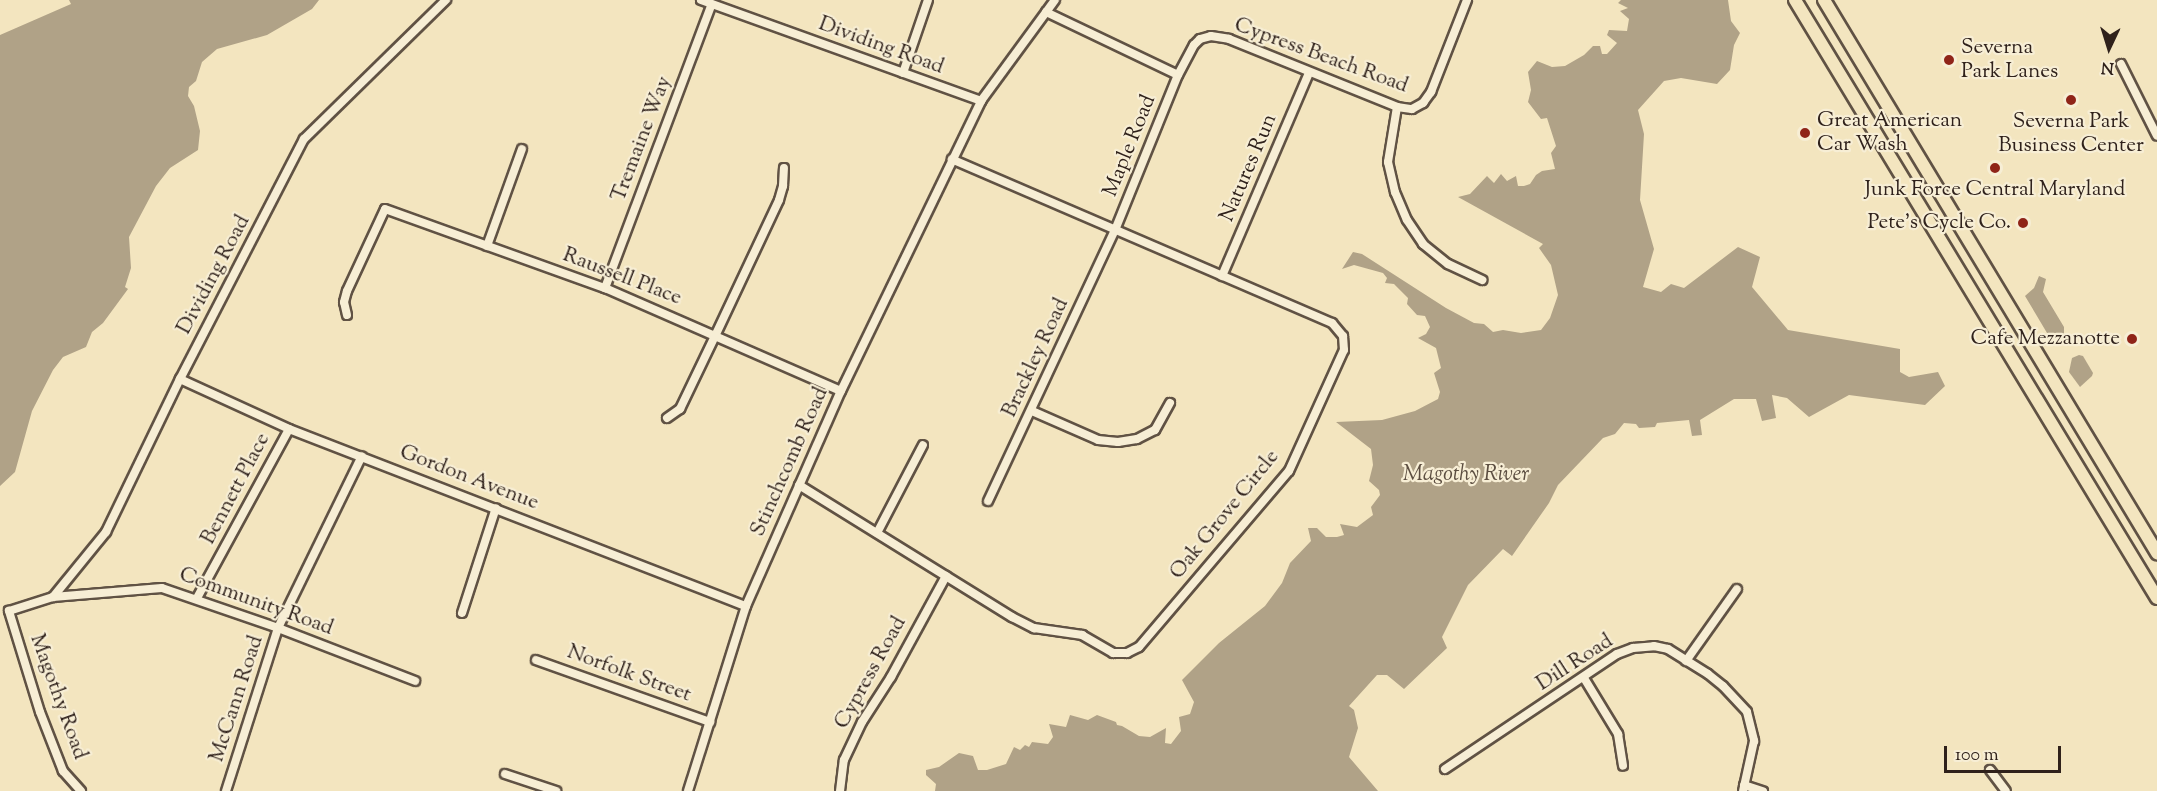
<!DOCTYPE html>
<html>
<head>
<meta charset="utf-8">
<style>
	body { margin:0 }
	#map { position:relative; width:2157px; height:791px; overflow:hidden; background:#f3e5bf; font-family:"Sorts Mill Goudy",serif }
	div>[style] { position:absolute }
	.water>* { inset:0; background:#b0a287 }
	.roads { filter:drop-shadow(2px 0 #605244) drop-shadow(-2px 0 #605244) drop-shadow(0 2px #605244) drop-shadow(0 -2px #605244) }
	.minor>* { height:8px; margin:-4px; padding:0 4px; transform-origin:4px; border-radius:4px; background:#f7eed5 }
	.highway>* { height:12px; margin:-6px; padding:0 6px; transform-origin:6px; border-radius:6px; background:#f3e5bf }
	.dots>* { width:16px; height:16px; translate:-50% -50%; box-sizing:border-box; border:3px solid #f7eed5; border-radius:50% }
	span { translate:-50% -50%; white-space:nowrap; text-align:center; line-height:1.15; -webkit-text-stroke:4.5px #f7eed5; paint-order:stroke }
	.street-label { font-size:21px; color:#2f211b }
	.poi-label { font-size:21px; color:#2f211b }
	.left { translate:0 -50%; text-align:left }
	.right { translate:-100% -50%; text-align:right }
	.water-label { font-size:22px; color:#5c4e41; font-style:italic }
	.north { position:absolute; left:2079px; top:18px; width:60px; height:60px; -webkit-text-stroke:4px #f7eed5; paint-order:stroke; rotate:184deg; font-size:16px; font-weight:700; line-height:24px; text-align:center; color:#2f211b }
	.north::after { content:''; display:block; margin:auto; width:21px; height:27px; background:#2f211b; clip-path:polygon(50% 0,100% 100%,50% 72%,0 100%) }
	.scale { position:absolute; left:1944px; top:746px; width:117px; height:27px; box-sizing:border-box; border:3px solid #2f211b; border-top:0; padding-left:8px; font-size:18px; line-height:21px; white-space:nowrap; color:#2f211b; -webkit-text-stroke:4px #f7eed5; paint-order:stroke }
</style>
</head>
<body>
<div id="map">
	<div class="water">
		<i style="clip-path:polygon(69px 0,319px 0,312px 9px,267px 35px,217px 49px,202px 62px,196px 81px,189px 87px,188px 96px,194px 106px,200px 131px,198px 150px,170px 168px,156px 186px,129px 237px,131px 268px,125px 287px,128px 289px,103px 323px,92px 332px,86px 347px,63px 357px,53px 370px,32px 411px,15px 472px,0 486px,0 35px,71px 4px)"></i>
		<i style="clip-path:polygon(1621px 0,1728px 0,1731px 21px,1740px 33px,1734px 45px,1730px 70px,1717px 84px,1681px 78px,1664px 81px,1638px 110px,1644px 134px,1640px 200px,1654px 249px,1643px 287px,1661px 292px,1671px 284px,1684px 288px,1738px 247px,1760px 257px,1752px 287px,1788px 330px,1900px 349px,1900px 372px,1909px 377px,1938px 372px,1945px 386px,1925px 405px,1849px 395px,1809px 417px,1787px 398px,1772px 395px,1776px 418px,1762px 421px,1756px 399px,1734px 399px,1700px 420px,1702px 435px,1692px 436px,1689px 420px,1657px 423px,1655px 427px,1639px 428px,1636px 424px,1624px 423px,1615px 434px,1603px 438px,1558px 485px,1549px 503px,1512px 556px,1503px 549px,1468px 585px,1442px 637px,1447px 648px,1404px 689px,1387px 675px,1377px 675px,1349px 706px,1354px 710px,1358px 728px,1349px 757px,1378px 791px,935px 791px,936px 784px,926px 775px,926px 770px,939px 767px,959px 753px,973px 756px,978px 770px,987px 770px,1006px 764px,1014px 747px,1020px 750px,1025px 745px,1029px 747px,1032px 742px,1048px 744px,1053px 737px,1049px 724px,1066px 727px,1070px 715px,1088px 720px,1097px 715px,1116px 722px,1117px 725px,1122px 726px,1139px 736px,1150px 737px,1166px 728px,1165px 743px,1171px 744px,1181px 731px,1179px 717px,1190px 714px,1194px 702px,1182px 680px,1219px 643px,1265px 606px,1282px 583px,1290px 563px,1311px 541px,1308px 528px,1317px 528px,1326px 537px,1337px 537px,1344px 535px,1340px 524px,1357px 527px,1373px 515px,1371px 507px,1380px 495px,1379px 490px,1369px 481px,1373px 465px,1371px 449px,1336px 422px,1382px 420px,1415px 411px,1438px 399px,1440px 392px,1434px 373px,1441px 368px,1436px 348px,1418px 338px,1426px 334px,1430px 327px,1425px 316px,1417px 315px,1407px 304px,1408px 298px,1394px 284px,1385px 283px,1387px 278px,1383px 273px,1354px 265px,1342px 269px,1353px 252px,1362px 254px,1446px 308px,1474px 323px,1484px 324px,1493px 332px,1503px 330px,1521px 333px,1541px 330px,1550px 318px,1558px 295px,1551px 265px,1539px 248px,1543px 244px,1458px 197px,1470px 194px,1487px 176px,1494px 183px,1501px 174px,1507px 181px,1516px 176px,1518px 186px,1524px 186px,1530px 184px,1536px 175px,1542px 171px,1555px 169px,1551px 153px,1556px 146px,1547px 118px,1541px 119px,1528px 102px,1531px 90px,1528px 72px,1537px 61px,1552px 67px,1565px 66px,1584px 55px,1593px 46px,1600px 46px,1602px 54px,1607px 54px,1617px 43px,1607px 35px,1609px 30px,1627px 31px,1629px 19px,1620px 11px,1628px 8px,1618px 3px)"></i>
		<i style="clip-path:polygon(2039px 276px,2046px 279px,2043px 292px,2064px 327px,2064px 337px,2059px 340px,2050px 338px,2025px 296px,2034px 288px)"></i>
		<i style="clip-path:polygon(2079px 355px,2083px 356px,2093px 373px,2092px 376px,2080px 387px,2069px 372px,2072px 358px)"></i>
	</div>
	<div class="roads">
		<div class="minor">
			<i style="left:701px;top:0;width:298px;rotate:19.8deg"></i>
			<i style="left:1046px;top:12px;width:146px;rotate:25.5deg"></i>
			<i style="left:1178px;top:75px;width:34px;rotate:-62deg"></i>
			<i style="left:1194px;top:45px;width:8px;rotate:-45deg"></i>
			<i style="left:1200px;top:39px;width:11px;rotate:-15deg"></i>
			<i style="left:1211px;top:36px;width:18px;rotate:9deg"></i>
			<i style="left:1229px;top:39px;width:181px;rotate:22deg"></i>
			<i style="left:1397px;top:107px;width:15px;rotate:8deg"></i>
			<i style="left:1412px;top:109px;width:13px;rotate:-29deg"></i>
			<i style="left:1423px;top:103px;width:14px;rotate:-54deg"></i>
			<i style="left:1431px;top:92px;width:99px;rotate:-68.6deg"></i>
			<i style="left:2121px;top:64px;width:80px;rotate:63.4deg"></i>
			<i style="left:903px;top:73px;width:77px;rotate:-71.1deg"></i>
			<i style="left:1397px;top:107px;width:56px;rotate:99.3deg"></i>
			<i style="left:1388px;top:162px;width:31px;rotate:77deg"></i>
			<i style="left:1395px;top:192px;width:30px;rotate:67deg"></i>
			<i style="left:1407px;top:220px;width:29px;rotate:56deg"></i>
			<i style="left:1423px;top:244px;width:32px;rotate:39deg"></i>
			<i style="left:1448px;top:264px;width:38px;rotate:25deg"></i>
			<i style="left:487px;top:246px;width:103px;rotate:-70.2deg"></i>
			<i style="left:1222px;top:276px;width:221px;rotate:-66.8deg"></i>
			<i style="left:605px;top:288px;width:303px;rotate:-69.4deg"></i>
			<i style="left:347px;top:315px;width:13px;rotate:-103deg"></i>
			<i style="left:344px;top:302px;width:11px;rotate:-75deg"></i>
			<i style="left:347px;top:291px;width:90px;rotate:-65.1deg"></i>
			<i style="left:385px;top:209px;width:234px;rotate:19.8deg"></i>
			<i style="left:605px;top:288px;width:257px;rotate:23.6deg"></i>
			<i style="left:180px;top:379px;width:120px;rotate:24.6deg"></i>
			<i style="left:289px;top:429px;width:490px;rotate:21.2deg"></i>
			<i style="left:1032px;top:411px;width:72px;rotate:23.7deg"></i>
			<i style="left:1098px;top:440px;width:20px;rotate:6deg"></i>
			<i style="left:1118px;top:442px;width:19px;rotate:-9deg"></i>
			<i style="left:1137px;top:439px;width:20px;rotate:-27deg"></i>
			<i style="left:1155px;top:430px;width:31px;rotate:-61deg"></i>
			<i style="left:667px;top:418px;width:16px;rotate:-35deg"></i>
			<i style="left:680px;top:409px;width:83px;rotate:-64.4deg"></i>
			<i style="left:716px;top:334px;width:148px;rotate:-64.8deg"></i>
			<i style="left:779px;top:200px;width:15px;rotate:-74deg"></i>
			<i style="left:783px;top:186px;width:18px;rotate:-87deg"></i>
			<i style="left:799px;top:485px;width:251px;rotate:31.8deg"></i>
			<i style="left:1012px;top:617px;width:25px;rotate:27deg"></i>
			<i style="left:1034px;top:628px;width:49px;rotate:8.3deg"></i>
			<i style="left:1082px;top:635px;width:36px;rotate:30deg"></i>
			<i style="left:1113px;top:653px;width:14px"></i>
			<i style="left:1127px;top:653px;width:13px;rotate:-27deg"></i>
			<i style="left:1139px;top:647px;width:231px;rotate:-49.6deg"></i>
			<i style="left:1289px;top:471px;width:133px;rotate:-65.6deg"></i>
			<i style="left:1344px;top:350px;width:14px;rotate:-94deg"></i>
			<i style="left:1343px;top:336px;width:17px;rotate:-130deg"></i>
			<i style="left:1332px;top:323px;width:414px;rotate:-156.7deg"></i>
			<i style="left:988px;top:501px;width:299px;rotate:-64.9deg"></i>
			<i style="left:1115px;top:230px;width:167px;rotate:-67.9deg"></i>
			<i style="left:877px;top:533px;width:99px;rotate:-62.4deg"></i>
			<i style="left:53px;top:597px;width:84px;rotate:-50.8deg"></i>
			<i style="left:106px;top:532px;width:170px;rotate:-64.2deg"></i>
			<i style="left:180px;top:379px;width:270px;rotate:-62.7deg"></i>
			<i style="left:304px;top:139px;width:199px;rotate:-44.4deg"></i>
			<i style="left:197px;top:598px;width:192px;rotate:-61.4deg"></i>
			<i style="left:462px;top:613px;width:110px;rotate:-72.1deg"></i>
			<i style="left:536px;top:660px;width:185px;rotate:19.6deg"></i>
			<i style="left:1686px;top:661px;width:88px;rotate:-54.7deg"></i>
			<i style="left:1584px;top:678px;width:66px;rotate:58.7deg"></i>
			<i style="left:1618px;top:734px;width:32px;rotate:81deg"></i>
			<i style="left:1445px;top:769px;width:207px;rotate:-33.8deg"></i>
			<i style="left:1617px;top:654px;width:17px;rotate:-21deg"></i>
			<i style="left:1633px;top:648px;width:21px;rotate:-5deg"></i>
			<i style="left:1654px;top:646px;width:14px;rotate:12deg"></i>
			<i style="left:1668px;top:649px;width:47px;rotate:32deg"></i>
			<i style="left:1708px;top:674px;width:19px;rotate:39deg"></i>
			<i style="left:1723px;top:686px;width:35px;rotate:47deg"></i>
			<i style="left:1747px;top:712px;width:30px;rotate:76deg"></i>
			<i style="left:1754px;top:741px;width:51px;rotate:102.4deg"></i>
			<i style="left:1990px;top:770px;width:26px;rotate:53deg"></i>
			<i style="left:505px;top:774px;width:54px;rotate:18.4deg"></i>
			<i style="left:1744px;top:785px;width:20px;rotate:18deg"></i>
			<i style="left:81px;top:791px;width:27px;rotate:-132deg"></i>
			<i style="left:63px;top:771px;width:63px;rotate:-111.3deg"></i>
			<i style="left:40px;top:712px;width:106px;rotate:-107.1deg"></i>
			<i style="left:9px;top:611px;width:46px;rotate:-17.7deg"></i>
			<i style="left:53px;top:597px;width:109px;rotate:-4.7deg"></i>
			<i style="left:162px;top:588px;width:123px;rotate:19deg"></i>
			<i style="left:278px;top:628px;width:147px;rotate:21.1deg"></i>
			<i style="left:226px;top:791px;width:171px;rotate:-72.3deg"></i>
			<i style="left:278px;top:628px;width:191px;rotate:-64deg"></i>
			<i style="left:688px;top:791px;width:194px;rotate:-72.6deg"></i>
			<i style="left:746px;top:606px;width:235px;rotate:-66.2deg"></i>
			<i style="left:841px;top:391px;width:322px;rotate:-64.2deg"></i>
			<i style="left:981px;top:101px;width:125px;rotate:-53.8deg"></i>
			<i style="left:840px;top:791px;width:31px;rotate:-83deg"></i>
			<i style="left:844px;top:760px;width:42px;rotate:-64.7deg"></i>
			<i style="left:862px;top:722px;width:54px;rotate:-57.2deg"></i>
			<i style="left:891px;top:677px;width:115px;rotate:-61.4deg"></i>
		</div>
		<div class="highway">
			<i style="left:1795px;top:0;width:699px;rotate:58.81deg"></i>
			<i style="left:1824px;top:0;width:646px;rotate:58.94deg"></i>
		</div>
	</div>
	<div class="dots">
		<i style="left:1949px;top:60px;background:#8f2418"></i>
		<i style="left:2071px;top:100px;background:#8f2418"></i>
		<i style="left:1805px;top:133px;background:#8f2418"></i>
		<i style="left:1995px;top:168px;background:#8f2418"></i>
		<i style="left:2023px;top:223px;background:#8f2418"></i>
		<i style="left:2132px;top:339px;background:#8f2418"></i>
	</div>
	<div class="street-label">
		<span style="left:881px;top:46px;rotate:20deg">Dividing Road</span>
		<span style="left:1321px;top:56px;rotate:20deg">Cypress Beach Road</span>
		<span style="left:642px;top:139px;rotate:-69deg">Tremaine Way</span>
		<span style="left:1130px;top:146px;rotate:-68deg">Maple Road</span>
		<span style="left:1249px;top:168px;rotate:-67deg">Natures Run</span>
		<span style="left:214px;top:275px;rotate:-62deg">Dividing Road</span>
		<span style="left:622px;top:277px;rotate:21deg">Raussell Place</span>
		<span style="left:1036px;top:358px;rotate:-65deg">Brackley Road</span>
		<span style="left:790px;top:462px;rotate:-66deg">Stinchcomb Road</span>
		<span style="left:469px;top:478px;rotate:21deg">Gordon Avenue</span>
		<span style="left:236px;top:489px;rotate:-62deg">Bennett Place</span>
		<span style="left:1225px;top:515px;rotate:-51deg">Oak Grove Circle</span>
		<span style="left:256px;top:602px;rotate:20deg">Community Road</span>
		<span style="left:1575px;top:663px;rotate:-33deg">Dill Road</span>
		<span style="left:871px;top:673px;rotate:-61deg">Cypress Road</span>
		<span style="left:629px;top:674px;rotate:20deg">Norfolk Street</span>
		<span style="left:58px;top:697px;rotate:70deg">Magothy Road</span>
		<span style="left:237px;top:699px;rotate:-72deg">McCann Road</span>
	</div>
	<div class="poi-label">
		<span class="left" style="left:1961px;top:60px">Severna<br>Park Lanes</span>
		<span class="left" style="left:1817px;top:133px">Great American<br>Car Wash</span>
		<span style="left:2071px;top:134px">Severna Park<br>Business Center</span>
		<span style="left:1995px;top:190px">Junk Force Central Maryland</span>
		<span class="right" style="left:2011px;top:223px">Pete's Cycle Co.</span>
		<span class="right" style="left:2120px;top:339px">Cafe Mezzanotte</span>
	</div>
	<div class="water-label">
		<span style="left:1466px;top:476px">Magothy River</span>
	</div>
	<div class="north">N</div>
	<div class="scale">100 m</div>
</div>
</body>
</html>
